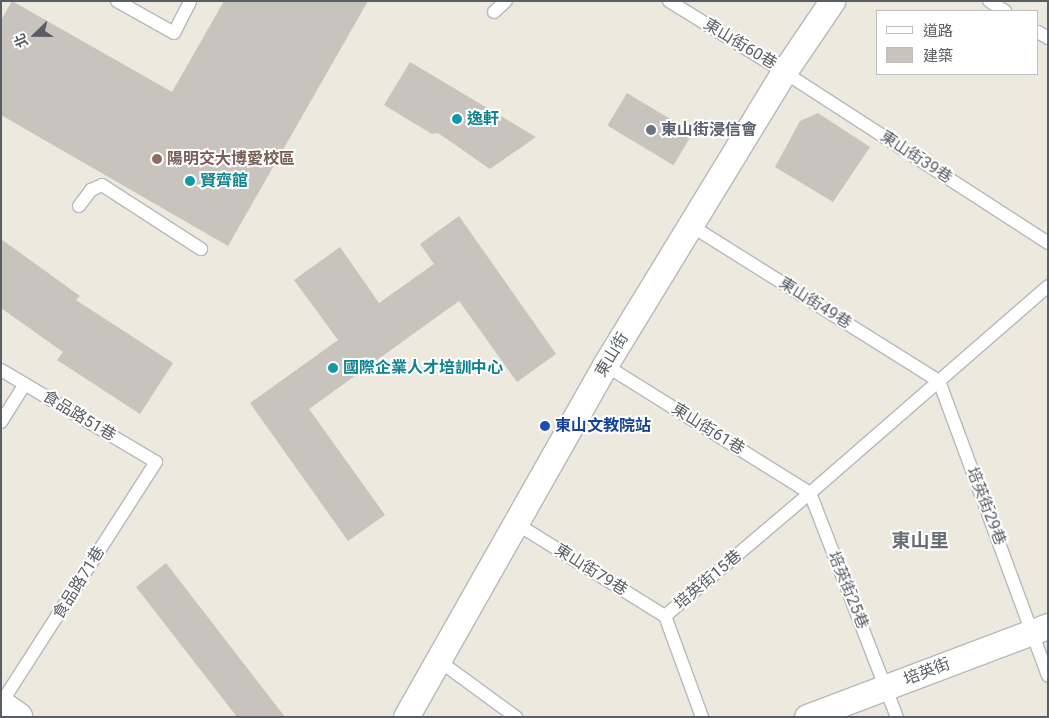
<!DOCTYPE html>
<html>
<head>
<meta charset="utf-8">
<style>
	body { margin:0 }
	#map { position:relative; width:1049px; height:718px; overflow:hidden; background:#eee9df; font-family:Roboto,"Noto Sans TC",sans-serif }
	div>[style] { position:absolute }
	.building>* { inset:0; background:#c8c3bc; transform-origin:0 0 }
	.roads { filter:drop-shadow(1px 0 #b5b9be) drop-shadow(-1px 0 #b5b9be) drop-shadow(0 1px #b5b9be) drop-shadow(0 -1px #b5b9be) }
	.lane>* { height:12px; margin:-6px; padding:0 6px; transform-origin:6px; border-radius:6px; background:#fff }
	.street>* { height:25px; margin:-12.5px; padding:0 12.5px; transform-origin:12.5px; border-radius:12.5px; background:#fff }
	.secondary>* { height:28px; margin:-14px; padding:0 14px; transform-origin:14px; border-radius:14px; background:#fff }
	.dots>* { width:14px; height:14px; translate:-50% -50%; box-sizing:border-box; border:2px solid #fff; border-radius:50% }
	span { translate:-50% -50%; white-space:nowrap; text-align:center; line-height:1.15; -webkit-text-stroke:4px #fff; paint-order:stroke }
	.street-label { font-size:16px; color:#585e63 }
	.culture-label { font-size:16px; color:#0d838f; font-weight:700 }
	.left { translate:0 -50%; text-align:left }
	.worship-label { font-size:16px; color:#5b616d; font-weight:700 }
	.education-label { font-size:16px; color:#785e54; font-weight:700 }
	.transit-label { font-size:16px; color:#164399; font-weight:700 }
	.quarter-label { font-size:19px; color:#697075; font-weight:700 }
	.frame { position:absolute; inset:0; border:2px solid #585e63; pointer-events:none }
	.legend { position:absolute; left:876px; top:10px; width:162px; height:65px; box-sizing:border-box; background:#fff; border:1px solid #bcbfc1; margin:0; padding:6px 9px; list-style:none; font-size:15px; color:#585e63 }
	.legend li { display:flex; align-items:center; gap:10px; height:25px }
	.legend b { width:25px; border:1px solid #bcbfc1 }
	.north { position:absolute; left:10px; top:10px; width:50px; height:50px; -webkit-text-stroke:4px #fff; paint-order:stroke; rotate:248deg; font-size:14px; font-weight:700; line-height:20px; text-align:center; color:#585e63 }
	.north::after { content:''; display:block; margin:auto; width:18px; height:22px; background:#585e63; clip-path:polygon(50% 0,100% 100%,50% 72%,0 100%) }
</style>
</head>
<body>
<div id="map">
	<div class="building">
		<i style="clip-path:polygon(12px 1px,172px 92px,224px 1px,368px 1px,228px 246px,1px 115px,1px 20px)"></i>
		<i style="clip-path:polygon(410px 62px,536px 137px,490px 169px,438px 133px,432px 134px,384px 105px)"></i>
		<i style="left:627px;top:93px;width:77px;height:38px;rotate:31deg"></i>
		<i style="clip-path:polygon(818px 113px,870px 147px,833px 202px,775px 167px,800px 121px)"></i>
		<i style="clip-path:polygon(459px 216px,556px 354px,517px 382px,459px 301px,309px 409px,385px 515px,348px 541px,250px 403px,338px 340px,294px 280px,340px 247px,379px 303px,434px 264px,420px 244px)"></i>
		<i style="clip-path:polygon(1px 239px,80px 296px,76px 300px,173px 363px,140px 414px,57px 360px,63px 352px,1px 308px)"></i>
		<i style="clip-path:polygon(166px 563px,285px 717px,237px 717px,136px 587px)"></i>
	</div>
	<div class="roads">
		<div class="lane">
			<i style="left:117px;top:1px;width:65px;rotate:29.3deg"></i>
			<i style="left:174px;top:33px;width:36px;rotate:-63deg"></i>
			<i style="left:669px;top:1px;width:135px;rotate:31.7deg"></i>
			<i style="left:784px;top:72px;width:315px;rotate:32.9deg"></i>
			<i style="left:989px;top:1px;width:19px;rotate:32deg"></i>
			<i style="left:494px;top:12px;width:16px;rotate:-43deg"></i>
			<i style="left:1038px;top:32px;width:12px;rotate:31deg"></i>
			<i style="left:79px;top:206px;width:20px;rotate:-53deg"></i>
			<i style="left:91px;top:190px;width:12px;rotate:-24deg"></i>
			<i style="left:102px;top:185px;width:118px;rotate:32.9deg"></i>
			<i style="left:690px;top:225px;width:294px;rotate:32.1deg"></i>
			<i style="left:605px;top:365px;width:242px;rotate:32deg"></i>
			<i style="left:1px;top:370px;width:180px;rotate:30.7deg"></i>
			<i style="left:156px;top:462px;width:287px;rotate:122.7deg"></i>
			<i style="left:939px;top:381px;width:314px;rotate:69.7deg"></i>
			<i style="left:1px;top:422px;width:45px;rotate:-57.7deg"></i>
			<i style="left:810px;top:493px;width:240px;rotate:68.8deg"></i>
			<i style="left:517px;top:524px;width:174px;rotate:31.9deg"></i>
			<i style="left:438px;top:660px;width:97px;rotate:36.2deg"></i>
			<i style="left:702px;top:717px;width:108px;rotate:-110.1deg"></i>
			<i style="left:665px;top:616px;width:190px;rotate:-40.3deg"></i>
			<i style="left:810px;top:493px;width:315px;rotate:-41deg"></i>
		</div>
		<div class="street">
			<i style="left:406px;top:717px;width:404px;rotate:-60.5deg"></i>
			<i style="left:605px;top:365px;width:343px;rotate:-58.6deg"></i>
			<i style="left:784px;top:72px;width:86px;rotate:-55.9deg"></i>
			<i style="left:807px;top:717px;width:258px;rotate:-20.7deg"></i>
		</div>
		<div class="secondary">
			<i style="left:1px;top:705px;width:21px;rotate:35deg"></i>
		</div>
	</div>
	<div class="dots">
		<i style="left:457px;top:119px;background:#0f9aa8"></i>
		<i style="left:651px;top:130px;background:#6b7280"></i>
		<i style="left:157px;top:159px;background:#8d6e63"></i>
		<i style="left:190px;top:181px;background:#0f9aa8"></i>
		<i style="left:333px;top:368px;background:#0f9aa8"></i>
		<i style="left:545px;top:426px;background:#1a4fb4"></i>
	</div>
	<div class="street-label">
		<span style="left:740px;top:44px;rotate:31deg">東山街60巷</span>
		<span style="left:916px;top:157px;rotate:33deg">東山街39巷</span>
		<span style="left:815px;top:303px;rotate:32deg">東山街49巷</span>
		<span style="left:612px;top:355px;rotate:-59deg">東山街</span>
		<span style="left:79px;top:416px;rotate:31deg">食品路51巷</span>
		<span style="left:708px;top:429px;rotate:32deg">東山街61巷</span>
		<span style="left:986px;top:506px;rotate:69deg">培英街29巷</span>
		<span style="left:591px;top:570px;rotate:32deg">東山街79巷</span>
		<span style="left:708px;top:580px;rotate:-40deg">培英街15巷</span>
		<span style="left:79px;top:583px;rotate:-58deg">食品路71巷</span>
		<span style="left:848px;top:590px;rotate:68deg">培英街25巷</span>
		<span style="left:927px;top:672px;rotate:-21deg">培英街</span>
	</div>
	<div class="culture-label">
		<span class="left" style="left:467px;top:119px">逸軒</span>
		<span class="left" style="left:200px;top:181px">賢齊館</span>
		<span class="left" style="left:343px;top:368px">國際企業人才培訓中心</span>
	</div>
	<div class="worship-label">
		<span class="left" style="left:661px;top:130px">東山街浸信會</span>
	</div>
	<div class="education-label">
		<span class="left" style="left:167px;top:159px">陽明交大博愛校區</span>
	</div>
	<div class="transit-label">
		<span class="left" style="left:555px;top:426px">東山文教院站</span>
	</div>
	<div class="quarter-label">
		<span style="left:920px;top:541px">東山里</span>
	</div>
	<div class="frame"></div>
	<ul class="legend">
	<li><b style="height:6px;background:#fff"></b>道路</li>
	<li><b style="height:14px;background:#c8c3bc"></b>建築</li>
	</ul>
	<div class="north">北</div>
</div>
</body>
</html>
